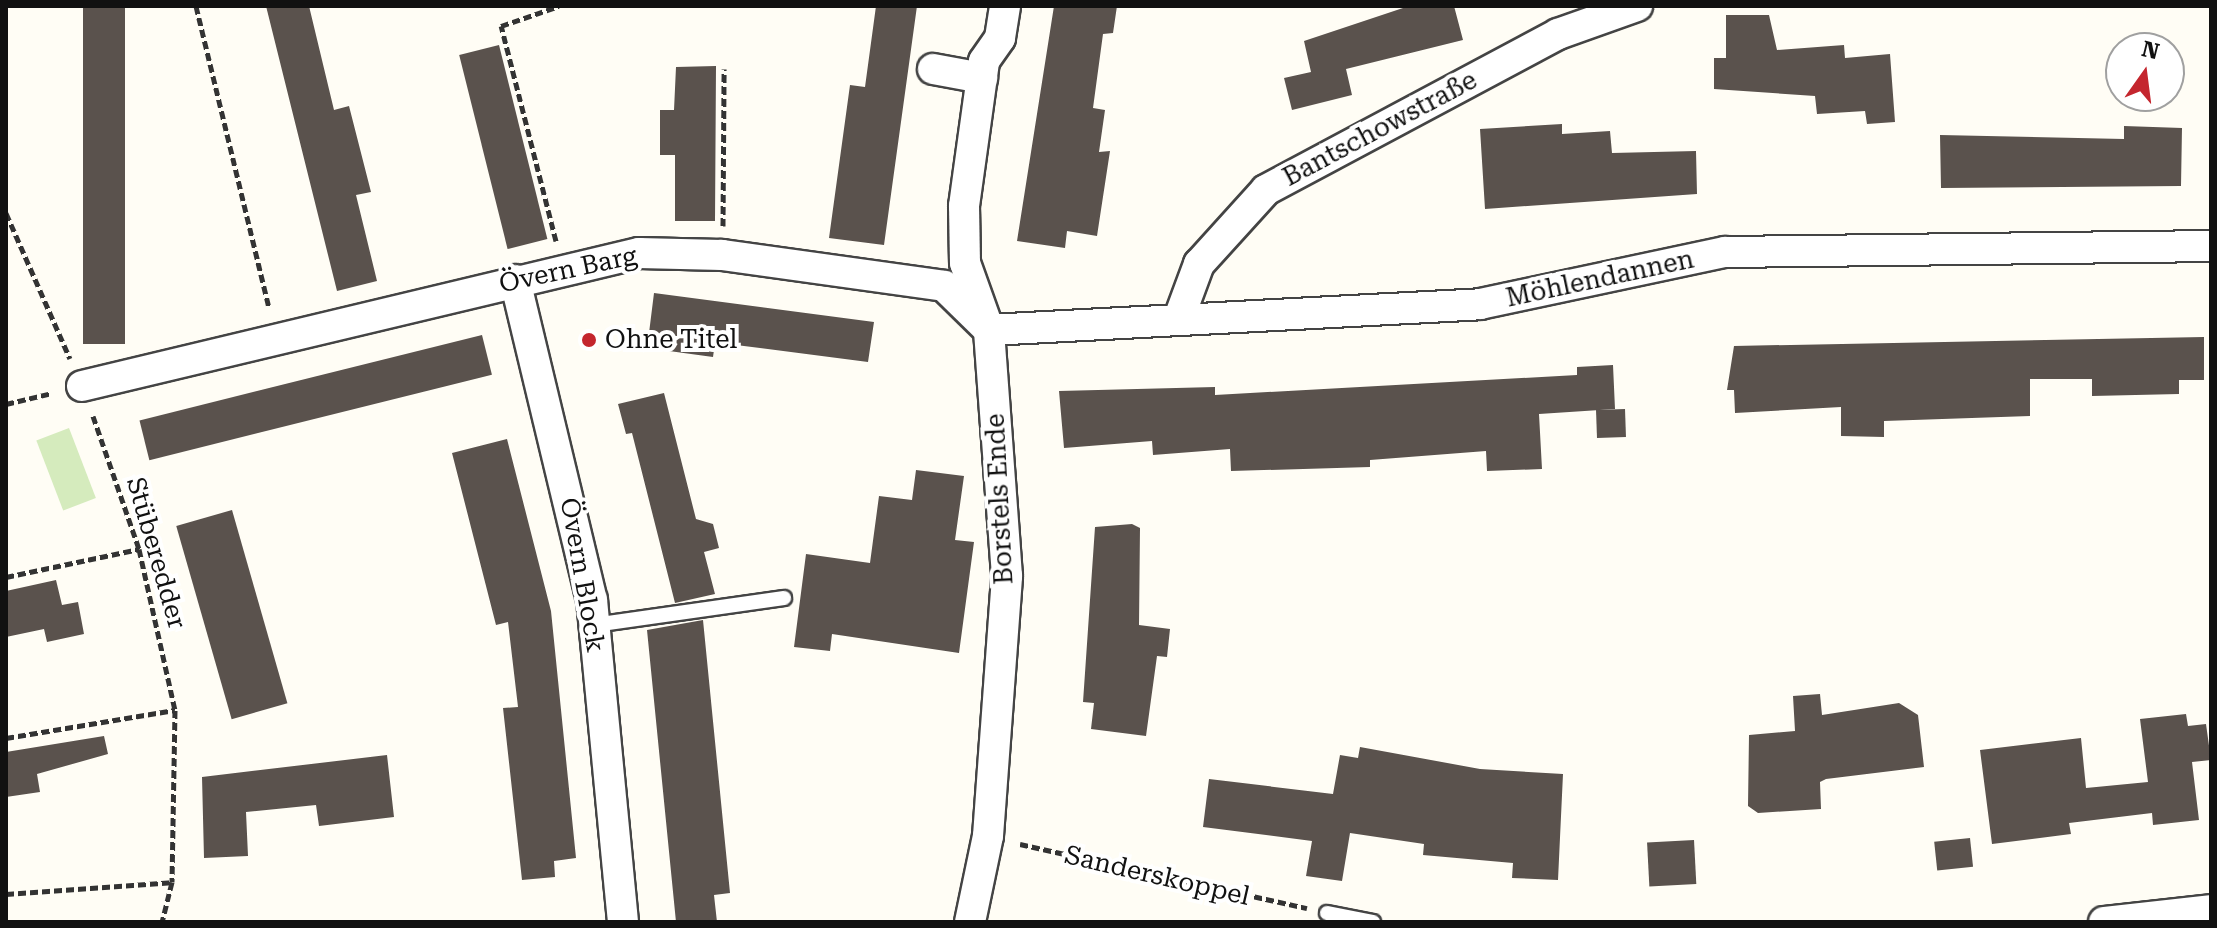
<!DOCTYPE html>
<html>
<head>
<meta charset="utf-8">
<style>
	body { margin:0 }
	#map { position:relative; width:2217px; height:928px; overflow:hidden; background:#fffdf5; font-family:"Roboto Serif",serif }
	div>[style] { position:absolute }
	.green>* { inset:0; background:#d5ebbd; transform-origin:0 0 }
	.building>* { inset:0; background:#5a524d; transform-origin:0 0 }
	.path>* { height:5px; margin-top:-2.5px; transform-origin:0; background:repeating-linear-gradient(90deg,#333 0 8px,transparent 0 12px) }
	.roads { filter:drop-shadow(2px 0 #444) drop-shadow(-2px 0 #444) drop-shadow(0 2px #444) drop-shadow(0 -2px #444) }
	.service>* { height:14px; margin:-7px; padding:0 7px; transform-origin:7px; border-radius:7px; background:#fff }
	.minor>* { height:30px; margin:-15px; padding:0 15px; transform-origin:15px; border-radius:15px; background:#fff }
	.dots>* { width:22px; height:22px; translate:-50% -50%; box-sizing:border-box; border:4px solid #fff; border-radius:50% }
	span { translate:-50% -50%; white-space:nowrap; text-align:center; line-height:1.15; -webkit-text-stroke:8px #fff; paint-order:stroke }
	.street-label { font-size:26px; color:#111 }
	.poi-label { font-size:26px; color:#111 }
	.left { translate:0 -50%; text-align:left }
	.frame { position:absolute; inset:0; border:8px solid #111; pointer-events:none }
	.north { position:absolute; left:2105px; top:32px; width:80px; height:80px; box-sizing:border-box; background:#fff; border:2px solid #a0a0a0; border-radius:50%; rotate:14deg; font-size:22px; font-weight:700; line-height:32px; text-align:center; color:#111 }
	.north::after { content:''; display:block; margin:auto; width:28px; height:36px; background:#c4262e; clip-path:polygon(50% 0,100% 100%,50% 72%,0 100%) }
</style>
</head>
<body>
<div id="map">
	<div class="green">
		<i style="left:69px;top:428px;width:75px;height:35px;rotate:69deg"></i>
	</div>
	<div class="building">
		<i style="left:83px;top:6px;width:42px;height:338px"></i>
		<i style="clip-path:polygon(266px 6px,309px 6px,334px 110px,349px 106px,371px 192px,356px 195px,377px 281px,337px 291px)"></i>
		<i style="clip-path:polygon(876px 6px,917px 6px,884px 245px,829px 238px,850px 85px,865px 87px)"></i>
		<i style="clip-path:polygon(1054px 6px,1117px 6px,1113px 33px,1103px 34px,1093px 108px,1105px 110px,1099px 152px,1110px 151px,1097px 236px,1067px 231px,1065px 248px,1017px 241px)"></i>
		<i style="clip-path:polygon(1409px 6px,1454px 6px,1463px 40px,1346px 69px,1352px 95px,1292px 110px,1284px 78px,1311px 72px,1304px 41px)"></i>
		<i style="clip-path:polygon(1726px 15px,1769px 15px,1777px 50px,1844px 45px,1845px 58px,1890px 54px,1895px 122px,1867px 124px,1865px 111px,1817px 114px,1815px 96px,1714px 89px,1714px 58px,1726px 58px)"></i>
		<i style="left:499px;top:45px;width:200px;height:41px;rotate:76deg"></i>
		<i style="clip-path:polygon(716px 66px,715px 221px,675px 221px,675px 155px,660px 155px,660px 110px,674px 110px,676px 67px)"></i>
		<i style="clip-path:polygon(1562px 124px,1562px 134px,1610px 131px,1612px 153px,1696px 151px,1697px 194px,1485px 209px,1480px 129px)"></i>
		<i style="clip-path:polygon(2124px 126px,2182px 128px,2181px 186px,1941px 188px,1940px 135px,2124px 139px)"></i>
		<i style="clip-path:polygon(654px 293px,874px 322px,868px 362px,736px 345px,714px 350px,713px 357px,669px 351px,671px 336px,649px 333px)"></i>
		<i style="left:482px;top:335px;width:41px;height:353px;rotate:76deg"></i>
		<i style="clip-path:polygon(2204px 337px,2204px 380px,2179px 380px,2179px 394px,2092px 396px,2092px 379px,2030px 379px,2030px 416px,1884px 421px,1884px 437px,1841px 436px,1841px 407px,1735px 413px,1734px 390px,1727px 390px,1734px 346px)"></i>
		<i style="clip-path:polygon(1613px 365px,1615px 409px,1539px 414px,1542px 469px,1487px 471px,1486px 451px,1370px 460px,1370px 467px,1231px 471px,1230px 449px,1153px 455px,1152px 441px,1064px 448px,1059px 391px,1215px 387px,1215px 395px,1577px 375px,1577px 367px)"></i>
		<i style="clip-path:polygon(664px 393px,696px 519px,713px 524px,719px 548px,704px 552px,715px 594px,675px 603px,632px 433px,626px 434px,618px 404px)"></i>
		<i style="left:1625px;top:409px;width:28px;height:29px;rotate:88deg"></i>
		<i style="clip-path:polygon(507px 439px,551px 611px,576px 858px,554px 861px,555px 877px,522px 880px,503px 708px,518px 707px,508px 622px,496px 625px,452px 453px)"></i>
		<i style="clip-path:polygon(916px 470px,964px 476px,955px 540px,974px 542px,959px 653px,832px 634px,830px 651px,794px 647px,806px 554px,870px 563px,879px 496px,912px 500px)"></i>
		<i style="left:232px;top:510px;width:201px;height:58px;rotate:74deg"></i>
		<i style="clip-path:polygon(1132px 524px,1140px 528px,1139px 625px,1170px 629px,1167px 657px,1157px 656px,1146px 736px,1091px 729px,1094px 703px,1083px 702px,1095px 527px)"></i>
		<i style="clip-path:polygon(56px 580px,62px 605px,78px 602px,84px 634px,47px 642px,44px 629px,6px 637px,6px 591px)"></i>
		<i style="clip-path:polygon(703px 620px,730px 893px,714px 895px,717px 922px,676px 922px,647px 630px)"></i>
		<i style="clip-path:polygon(1820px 694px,1822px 715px,1899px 703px,1918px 715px,1924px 767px,1826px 779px,1820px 782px,1821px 809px,1758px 813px,1748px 806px,1749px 735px,1795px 731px,1793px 696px)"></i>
		<i style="clip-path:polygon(2186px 714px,2188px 726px,2206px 724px,2211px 760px,2192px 762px,2199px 820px,2153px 825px,2152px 813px,2069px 823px,2071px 834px,1992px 844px,1980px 750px,2081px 738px,2086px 788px,2148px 782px,2140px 719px)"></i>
		<i style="clip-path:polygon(104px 736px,108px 754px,37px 774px,40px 792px,6px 797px,6px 752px)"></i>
		<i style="clip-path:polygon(1360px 747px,1480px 769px,1563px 774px,1558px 880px,1512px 878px,1513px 863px,1423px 855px,1424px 844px,1350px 833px,1342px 881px,1306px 876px,1312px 841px,1203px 827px,1209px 779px,1333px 794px,1340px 755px,1358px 758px)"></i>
		<i style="clip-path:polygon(387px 755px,394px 817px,319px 826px,316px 805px,246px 812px,248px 856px,204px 858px,202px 777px)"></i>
		<i style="left:1970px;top:838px;width:29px;height:36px;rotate:84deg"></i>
		<i style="left:1694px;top:840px;width:44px;height:47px;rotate:87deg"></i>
	</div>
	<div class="path">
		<i style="left:196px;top:6px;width:311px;rotate:76.4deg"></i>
		<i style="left:6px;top:213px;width:159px;rotate:66.3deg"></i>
		<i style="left:723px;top:226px;width:157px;rotate:-89.6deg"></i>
		<i style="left:556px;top:241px;width:222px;rotate:-104.3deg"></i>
		<i style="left:501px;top:26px;width:61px;rotate:-19deg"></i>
		<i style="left:6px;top:404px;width:47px;rotate:-13.4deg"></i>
		<i style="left:93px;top:416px;width:141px;rotate:70.9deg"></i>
		<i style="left:139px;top:549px;width:165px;rotate:77.4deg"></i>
		<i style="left:175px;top:710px;width:172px;rotate:91deg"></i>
		<i style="left:172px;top:882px;width:41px;rotate:104deg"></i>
		<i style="left:6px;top:577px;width:136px;rotate:-11.9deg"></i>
		<i style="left:6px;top:738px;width:171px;rotate:-9.4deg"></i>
		<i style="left:1020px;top:844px;width:294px;rotate:12.6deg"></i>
		<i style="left:6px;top:894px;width:166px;rotate:-4.1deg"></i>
	</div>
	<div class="roads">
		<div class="service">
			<i style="left:594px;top:625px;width:192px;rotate:-8.1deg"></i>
			<i style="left:1327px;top:913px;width:47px;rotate:11.1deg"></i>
		</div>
		<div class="minor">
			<i style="left:933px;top:69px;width:50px;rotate:10.4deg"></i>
			<i style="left:515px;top:280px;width:329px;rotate:76.5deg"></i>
			<i style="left:592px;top:600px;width:323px;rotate:84.5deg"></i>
			<i style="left:1179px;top:318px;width:58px;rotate:-69.7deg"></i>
			<i style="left:1199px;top:264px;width:100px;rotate:-47.8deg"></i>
			<i style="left:1266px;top:190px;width:331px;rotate:-28.1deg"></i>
			<i style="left:1558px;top:34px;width:84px;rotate:-19.5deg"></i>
			<i style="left:82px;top:386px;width:573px;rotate:-13.43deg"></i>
			<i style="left:639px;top:253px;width:83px;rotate:1.4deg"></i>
			<i style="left:722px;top:255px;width:224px;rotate:7.9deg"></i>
			<i style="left:944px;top:286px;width:63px;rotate:44.4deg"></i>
			<i style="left:989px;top:330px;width:492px;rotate:-3deg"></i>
			<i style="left:1480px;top:304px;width:250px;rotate:-12deg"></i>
			<i style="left:1725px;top:252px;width:486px;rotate:-0.7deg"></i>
			<i style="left:970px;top:922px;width:88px;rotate:-78.2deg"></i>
			<i style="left:988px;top:836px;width:261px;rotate:-85.8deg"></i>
			<i style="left:1007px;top:576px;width:247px;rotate:-94.2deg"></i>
			<i style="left:989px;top:330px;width:71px;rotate:-109.7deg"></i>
			<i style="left:965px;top:263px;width:57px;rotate:-91deg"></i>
			<i style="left:964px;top:206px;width:146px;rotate:-82.1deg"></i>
			<i style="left:984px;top:61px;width:28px;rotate:-55deg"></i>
			<i style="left:1000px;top:38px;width:32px;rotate:-81deg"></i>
			<i style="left:2104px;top:922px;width:108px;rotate:-6.4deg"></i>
		</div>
	</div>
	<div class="dots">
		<i style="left:589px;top:340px;background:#c4262e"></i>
	</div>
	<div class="street-label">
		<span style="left:1380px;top:129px;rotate:-28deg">Bantschowstraße</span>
		<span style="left:568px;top:270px;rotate:-12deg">Övern Barg</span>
		<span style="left:1600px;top:279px;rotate:-12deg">Möhlendannen</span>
		<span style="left:1000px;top:499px;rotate:-93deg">Borstels Ende</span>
		<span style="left:156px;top:553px;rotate:74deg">Stüberedder</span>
		<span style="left:582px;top:575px;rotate:80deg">Övern Block</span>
		<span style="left:1157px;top:876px;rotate:13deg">Sanderskoppel</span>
	</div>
	<div class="poi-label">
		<span class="left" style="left:605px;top:340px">Ohne Titel</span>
	</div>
	<div class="frame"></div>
	<div class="north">N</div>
</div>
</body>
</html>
